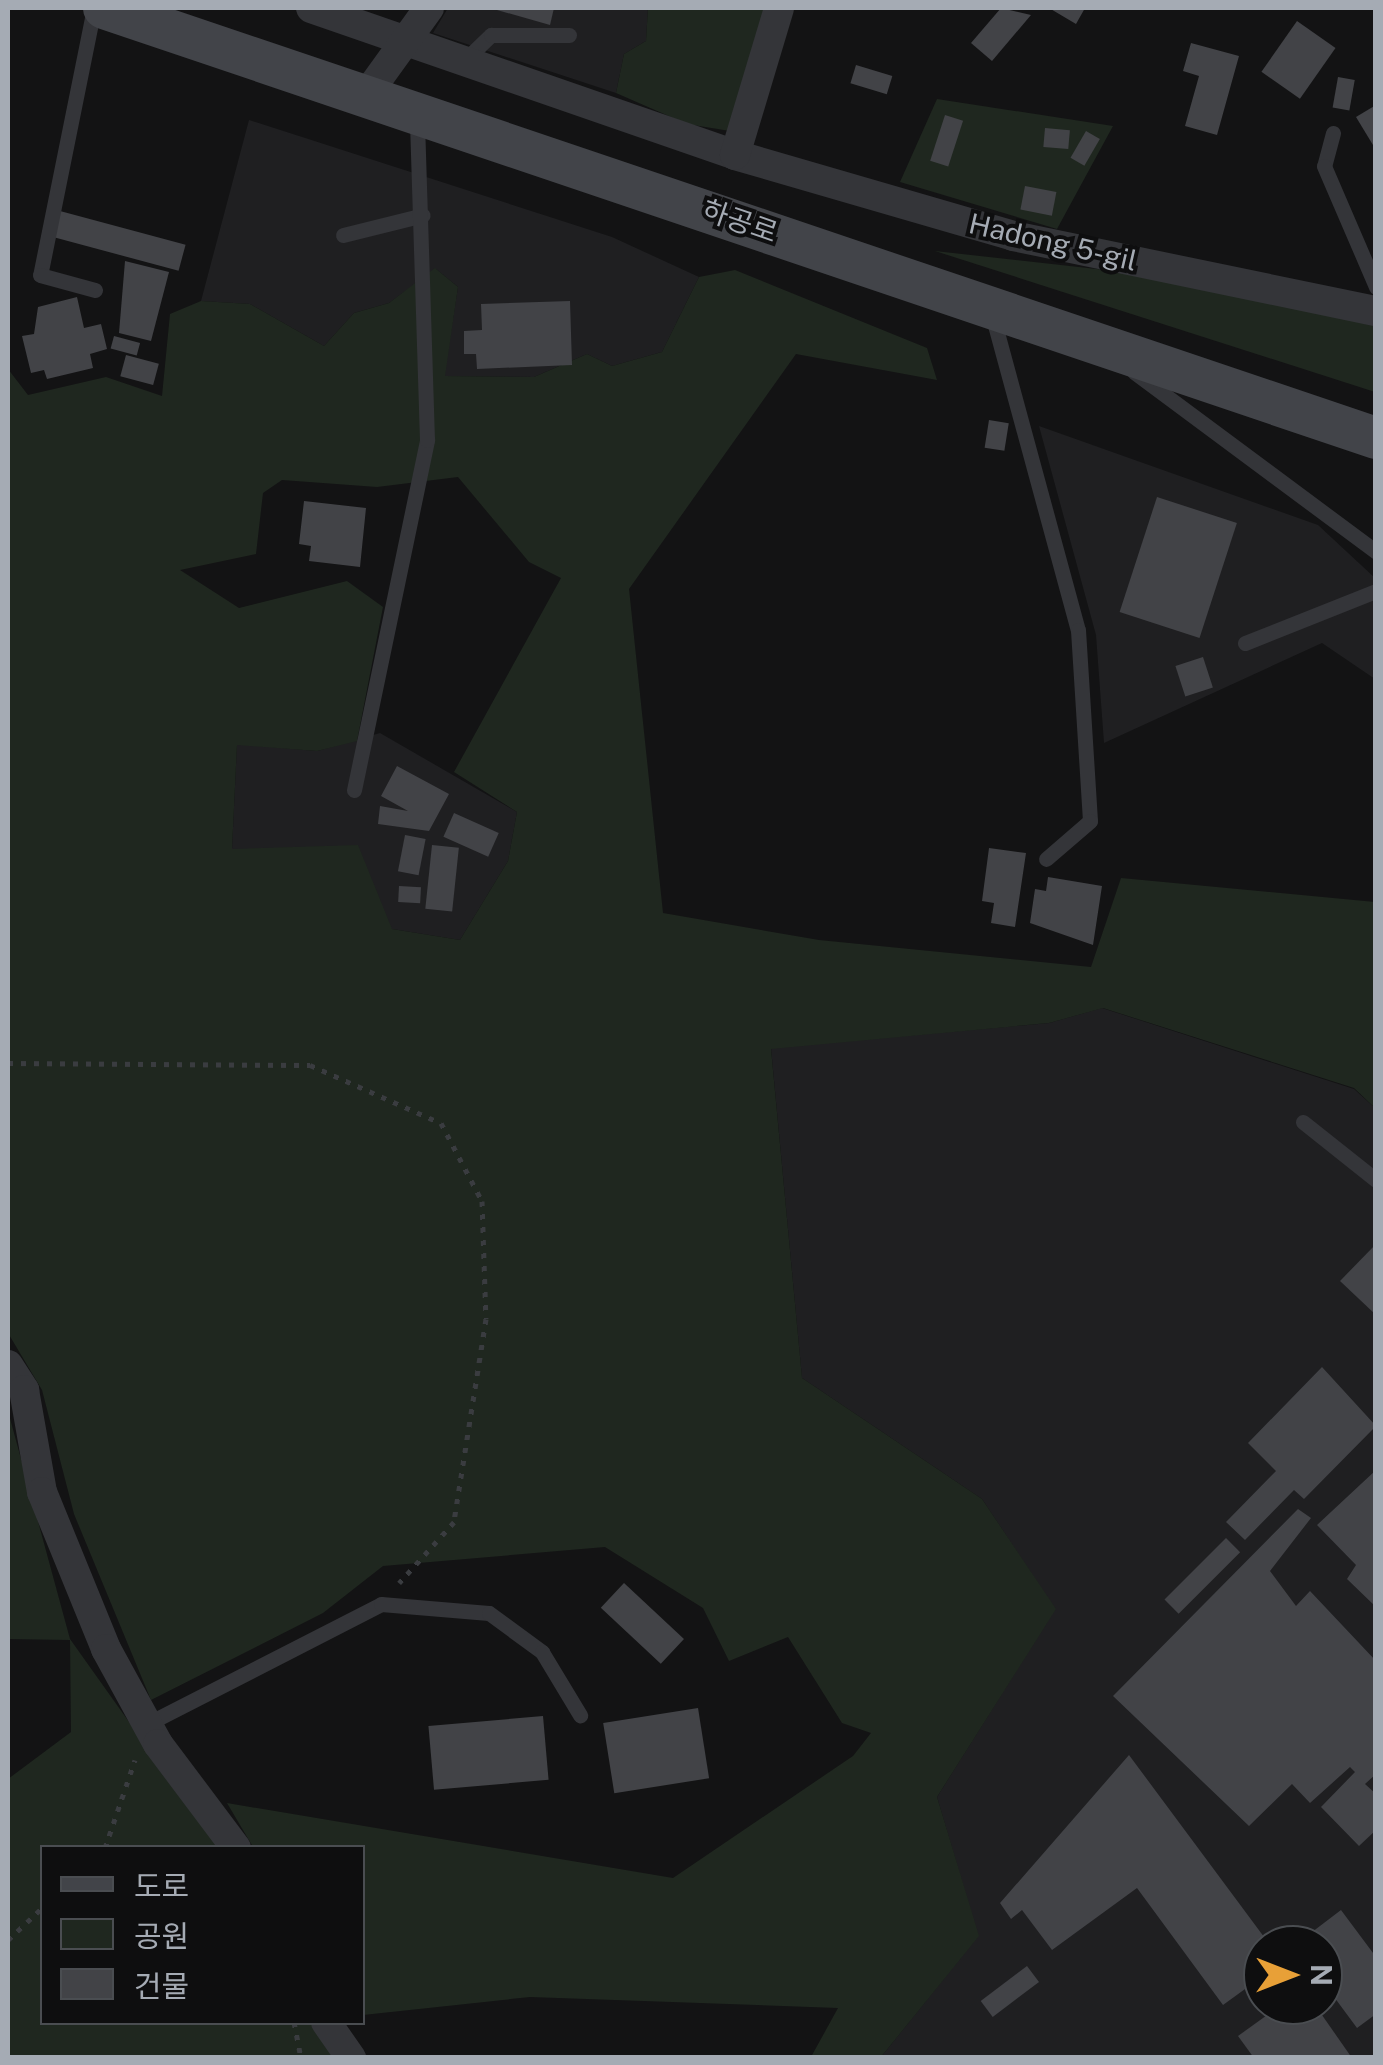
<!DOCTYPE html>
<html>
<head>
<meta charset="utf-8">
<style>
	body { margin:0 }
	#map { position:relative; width:1383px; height:2065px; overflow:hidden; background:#131314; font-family:"Public Sans","Noto Sans KR",sans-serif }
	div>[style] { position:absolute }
	.built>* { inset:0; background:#1f1f21 }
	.green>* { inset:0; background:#1f271f }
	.building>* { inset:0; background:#424347; transform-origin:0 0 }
	.path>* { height:5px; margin-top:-2.5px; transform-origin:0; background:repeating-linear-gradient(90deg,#3a3c40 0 5px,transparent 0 13px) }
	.service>* { height:15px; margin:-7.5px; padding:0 7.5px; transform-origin:7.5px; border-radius:7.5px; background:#343539 }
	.minor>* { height:30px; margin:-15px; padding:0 15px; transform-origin:15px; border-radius:15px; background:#343539 }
	.secondary>* { height:42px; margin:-21px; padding:0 21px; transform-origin:21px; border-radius:21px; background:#424449 }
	span { translate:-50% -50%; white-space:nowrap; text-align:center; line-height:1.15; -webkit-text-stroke:8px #0e0e0f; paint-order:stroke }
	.street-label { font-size:28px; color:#a5abb4 }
	.frame { position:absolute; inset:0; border:10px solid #a5abb4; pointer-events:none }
	.legend { position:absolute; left:40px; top:1845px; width:325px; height:180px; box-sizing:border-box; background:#0e0e0f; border:2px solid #4a4d51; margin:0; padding:12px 18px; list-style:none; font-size:30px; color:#a5abb4 }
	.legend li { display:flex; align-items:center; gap:20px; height:50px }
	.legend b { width:50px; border:2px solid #4a4d51 }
	.north { position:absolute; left:1243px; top:1925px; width:100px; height:100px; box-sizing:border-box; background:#0e0e0f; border:2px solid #4a4d51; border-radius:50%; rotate:90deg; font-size:28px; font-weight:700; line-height:40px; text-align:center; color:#a5abb4 }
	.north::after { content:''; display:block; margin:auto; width:35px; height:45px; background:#e8a037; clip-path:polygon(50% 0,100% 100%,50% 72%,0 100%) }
</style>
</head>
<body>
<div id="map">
	<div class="built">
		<i style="clip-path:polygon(448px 8px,648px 8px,646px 41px,624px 54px,616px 93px,433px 33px)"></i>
		<i style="clip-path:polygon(249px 120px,612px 237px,699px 277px,662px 352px,612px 366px,587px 354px,534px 377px,444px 376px,458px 287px,436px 269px,389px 303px,354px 313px,324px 346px,250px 304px,201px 301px)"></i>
		<i style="clip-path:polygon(1039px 426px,1318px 525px,1375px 578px,1375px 679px,1322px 643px,1104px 743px,1096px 635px)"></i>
		<i style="clip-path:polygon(380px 733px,517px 812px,508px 861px,460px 940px,392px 929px,232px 849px,237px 744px,317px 751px)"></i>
		<i style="clip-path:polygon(evenodd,1102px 1008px,1354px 1089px,1375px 1108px,1375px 2057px,881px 2057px,978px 1936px,937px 1797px,1055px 1609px,982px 1499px,802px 1378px,771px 1048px,1049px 1023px,1102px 1008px,1263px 1945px,1323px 1945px,1323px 2005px,1263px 2005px,1263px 1945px)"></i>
	</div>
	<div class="green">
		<i style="clip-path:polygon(648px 8px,769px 8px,730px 131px,687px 124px,616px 93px,624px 54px,646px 41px)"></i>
		<i style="clip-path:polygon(937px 99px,1113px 126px,1057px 229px,900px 182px)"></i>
		<i style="clip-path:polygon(935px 251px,1150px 275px,1375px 323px,1375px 392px)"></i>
		<i style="clip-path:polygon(evenodd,435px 268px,458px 287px,445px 376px,534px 377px,587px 354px,612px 366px,662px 352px,699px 277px,735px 270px,927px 348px,937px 380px,796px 354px,629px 589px,663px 913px,819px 940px,1091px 967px,1121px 878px,1375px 902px,1375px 1108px,1354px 1088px,1103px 1008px,1049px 1023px,771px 1049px,802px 1378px,982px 1499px,1056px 1609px,937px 1797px,979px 1936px,881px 2057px,811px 2057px,838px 2008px,530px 1997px,363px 2015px,362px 1848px,253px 1847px,227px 1803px,673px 1878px,853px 1756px,871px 1733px,842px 1723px,788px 1637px,729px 1661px,703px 1608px,605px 1547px,383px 1566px,323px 1613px,151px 1700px,74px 1514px,42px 1390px,8px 1333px,8px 369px,28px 395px,106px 377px,162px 396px,170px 314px,201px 301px,250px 304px,324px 346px,354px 313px,389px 303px,435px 268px,458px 477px,529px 562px,561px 578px,454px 772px,517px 812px,508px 861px,460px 940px,392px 929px,358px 845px,232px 849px,237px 745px,317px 751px,357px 741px,383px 607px,347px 581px,239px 608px,180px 570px,256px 554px,263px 493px,282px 480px,377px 487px,458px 477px)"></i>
		<i style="clip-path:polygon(8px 1411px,70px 1639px,218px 1847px,42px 1848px,42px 2022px,318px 2023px,338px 2057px,8px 2057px,8px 1779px,71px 1732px,70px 1640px,8px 1639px)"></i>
	</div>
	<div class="building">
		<i style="clip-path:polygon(490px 8px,554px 8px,550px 25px)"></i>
		<i style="clip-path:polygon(1001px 8px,1031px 15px,992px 61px,971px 43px)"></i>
		<i style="clip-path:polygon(1049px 8px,1085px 8px,1076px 24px)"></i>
		<i style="left:1297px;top:21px;width:47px;height:62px;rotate:35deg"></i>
		<i style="clip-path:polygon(1191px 43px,1239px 56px,1217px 135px,1185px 126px,1199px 76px,1183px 71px)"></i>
		<i style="left:856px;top:65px;width:38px;height:19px;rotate:17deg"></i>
		<i style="left:1338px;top:77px;width:17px;height:31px;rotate:10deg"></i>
		<i style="clip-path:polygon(1376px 105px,1376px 150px,1356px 117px)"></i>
		<i style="left:945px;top:115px;width:19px;height:48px;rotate:18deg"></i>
		<i style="left:1045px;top:128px;width:25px;height:19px;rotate:5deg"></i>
		<i style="left:1086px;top:131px;width:16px;height:31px;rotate:30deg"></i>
		<i style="left:1025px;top:186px;width:32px;height:24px;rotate:11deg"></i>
		<i style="left:60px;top:211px;width:130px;height:27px;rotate:15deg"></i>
		<i style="clip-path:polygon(125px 261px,169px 272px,151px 341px,119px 333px)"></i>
		<i style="clip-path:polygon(77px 297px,84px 328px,101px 324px,107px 349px,90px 354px,93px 368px,47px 379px,44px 370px,31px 373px,22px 336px,34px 334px,38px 307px)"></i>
		<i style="clip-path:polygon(570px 301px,572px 365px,477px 369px,476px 354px,464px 354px,464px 331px,482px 330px,481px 304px)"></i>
		<i style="left:114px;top:336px;width:27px;height:13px;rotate:15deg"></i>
		<i style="left:126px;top:355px;width:34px;height:22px;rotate:15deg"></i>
		<i style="left:989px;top:420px;width:20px;height:28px;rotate:9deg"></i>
		<i style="left:1157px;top:497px;width:84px;height:121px;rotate:18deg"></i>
		<i style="clip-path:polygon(304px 501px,366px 508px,360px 567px,309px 561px,311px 546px,299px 544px)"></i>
		<i style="left:1203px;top:657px;width:32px;height:29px;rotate:72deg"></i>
		<i style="clip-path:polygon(397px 766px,449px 794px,429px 831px,378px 824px,380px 806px,408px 811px,381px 796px)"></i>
		<i style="left:454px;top:813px;width:49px;height:26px;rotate:24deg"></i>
		<i style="left:405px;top:835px;width:21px;height:37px;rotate:11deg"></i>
		<i style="left:432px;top:845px;width:27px;height:64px;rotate:6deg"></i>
		<i style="clip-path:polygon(989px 848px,1026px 853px,1015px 927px,991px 923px,994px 903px,982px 901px)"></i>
		<i style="clip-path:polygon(1048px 877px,1102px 886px,1093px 945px,1030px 923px,1035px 889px,1046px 891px)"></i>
		<i style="left:399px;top:886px;width:22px;height:16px;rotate:3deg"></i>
		<i style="clip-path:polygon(1376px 1244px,1376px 1315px,1340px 1281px)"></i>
		<i style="clip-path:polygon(1322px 1367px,1376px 1426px,1304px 1499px,1294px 1490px,1245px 1540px,1226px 1522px,1276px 1471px,1248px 1443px)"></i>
		<i style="clip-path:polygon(1376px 1470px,1376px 1607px,1347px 1579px,1356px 1565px,1317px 1525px)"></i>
		<i style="clip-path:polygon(1298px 1509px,1311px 1518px,1270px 1571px,1296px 1606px,1310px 1591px,1376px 1661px,1376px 1774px,1365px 1784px,1376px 1794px,1376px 1830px,1359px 1846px,1321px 1807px,1355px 1772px,1350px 1767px,1310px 1803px,1292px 1784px,1249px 1826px,1113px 1696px)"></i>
		<i style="left:1226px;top:1538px;width:20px;height:87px;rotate:45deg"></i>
		<i style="left:624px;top:1583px;width:82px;height:34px;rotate:43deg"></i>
		<i style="left:698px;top:1708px;width:71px;height:96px;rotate:81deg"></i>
		<i style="left:543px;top:1716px;width:64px;height:115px;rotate:85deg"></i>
		<i style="clip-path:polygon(1129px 1755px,1270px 1945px,1263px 1976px,1223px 2005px,1137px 1888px,1052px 1950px,1022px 1910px,1011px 1919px,1000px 1903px)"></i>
		<i style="clip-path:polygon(1341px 1910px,1376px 1957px,1376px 2014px,1357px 2028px,1323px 1982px,1323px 1945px,1295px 1945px)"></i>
		<i style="left:1027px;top:1966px;width:20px;height:58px;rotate:53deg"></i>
		<i style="clip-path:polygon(1281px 2005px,1315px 2005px,1352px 2058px,1254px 2058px,1238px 2036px)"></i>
	</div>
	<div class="path">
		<i style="left:8px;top:1063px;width:302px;rotate:0.4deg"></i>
		<i style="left:310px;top:1065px;width:143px;rotate:23.9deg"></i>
		<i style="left:441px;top:1123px;width:88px;rotate:62.3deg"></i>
		<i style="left:482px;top:1201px;width:118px;rotate:88.1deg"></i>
		<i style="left:486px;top:1319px;width:206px;rotate:99deg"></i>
		<i style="left:454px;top:1522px;width:82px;rotate:132deg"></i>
		<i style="left:105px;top:1848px;width:93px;rotate:-71.2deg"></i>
		<i style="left:8px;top:1940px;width:47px;rotate:-43.3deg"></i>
		<i style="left:294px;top:2022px;width:37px;rotate:79deg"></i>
	</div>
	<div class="service">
		<i style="left:94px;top:8px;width:272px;rotate:101.4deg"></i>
		<i style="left:40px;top:275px;width:57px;rotate:15.3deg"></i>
		<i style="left:466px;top:59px;width:35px;rotate:-44deg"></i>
		<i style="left:491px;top:35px;width:78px"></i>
		<i style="left:1333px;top:133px;width:34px;rotate:105deg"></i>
		<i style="left:1324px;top:166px;width:132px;rotate:66.7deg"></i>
		<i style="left:343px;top:235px;width:82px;rotate:-14deg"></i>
		<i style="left:992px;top:314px;width:327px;rotate:74.8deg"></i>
		<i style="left:1078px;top:630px;width:191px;rotate:86.4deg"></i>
		<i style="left:1090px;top:821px;width:58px;rotate:139.2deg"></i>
		<i style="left:1134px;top:372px;width:302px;rotate:36.6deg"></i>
		<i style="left:1245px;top:643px;width:141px;rotate:-21.7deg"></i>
		<i style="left:354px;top:790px;width:358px;rotate:-78.2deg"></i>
		<i style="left:427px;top:440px;width:321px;rotate:-91.8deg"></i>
		<i style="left:1303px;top:1122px;width:93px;rotate:38.5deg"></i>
		<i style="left:147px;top:1724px;width:263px;rotate:-27.1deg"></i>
		<i style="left:381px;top:1604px;width:108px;rotate:4.8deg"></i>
		<i style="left:489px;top:1613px;width:66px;rotate:36.3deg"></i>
		<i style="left:542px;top:1652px;width:74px;rotate:58.9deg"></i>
	</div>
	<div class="minor">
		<i style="left:311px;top:8px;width:449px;rotate:19.1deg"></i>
		<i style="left:735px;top:155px;width:290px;rotate:16.2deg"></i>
		<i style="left:1013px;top:236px;width:371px;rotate:11.7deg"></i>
		<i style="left:367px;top:94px;width:106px;rotate:-54.2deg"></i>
		<i style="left:735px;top:155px;width:153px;rotate:-73.3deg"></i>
		<i style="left:8px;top:1365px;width:30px;rotate:57deg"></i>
		<i style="left:24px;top:1390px;width:104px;rotate:80deg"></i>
		<i style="left:42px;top:1492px;width:170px;rotate:67.8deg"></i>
		<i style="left:106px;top:1649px;width:108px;rotate:61.3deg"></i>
		<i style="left:158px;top:1744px;width:130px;rotate:53.1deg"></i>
		<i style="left:326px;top:2022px;width:44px;rotate:55.2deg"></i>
	</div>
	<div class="secondary">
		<i style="left:104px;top:8px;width:1343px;rotate:18.68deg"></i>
	</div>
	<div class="street-label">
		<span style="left:740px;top:221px;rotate:19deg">하공로</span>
		<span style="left:1053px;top:242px;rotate:13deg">Hadong 5-gil</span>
	</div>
	<div class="frame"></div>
	<ul class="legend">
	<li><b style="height:12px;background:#424449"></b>도로</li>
	<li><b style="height:28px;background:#1f271f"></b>공원</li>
	<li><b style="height:28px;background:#424347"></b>건물</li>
	</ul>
	<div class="north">N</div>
</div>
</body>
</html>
